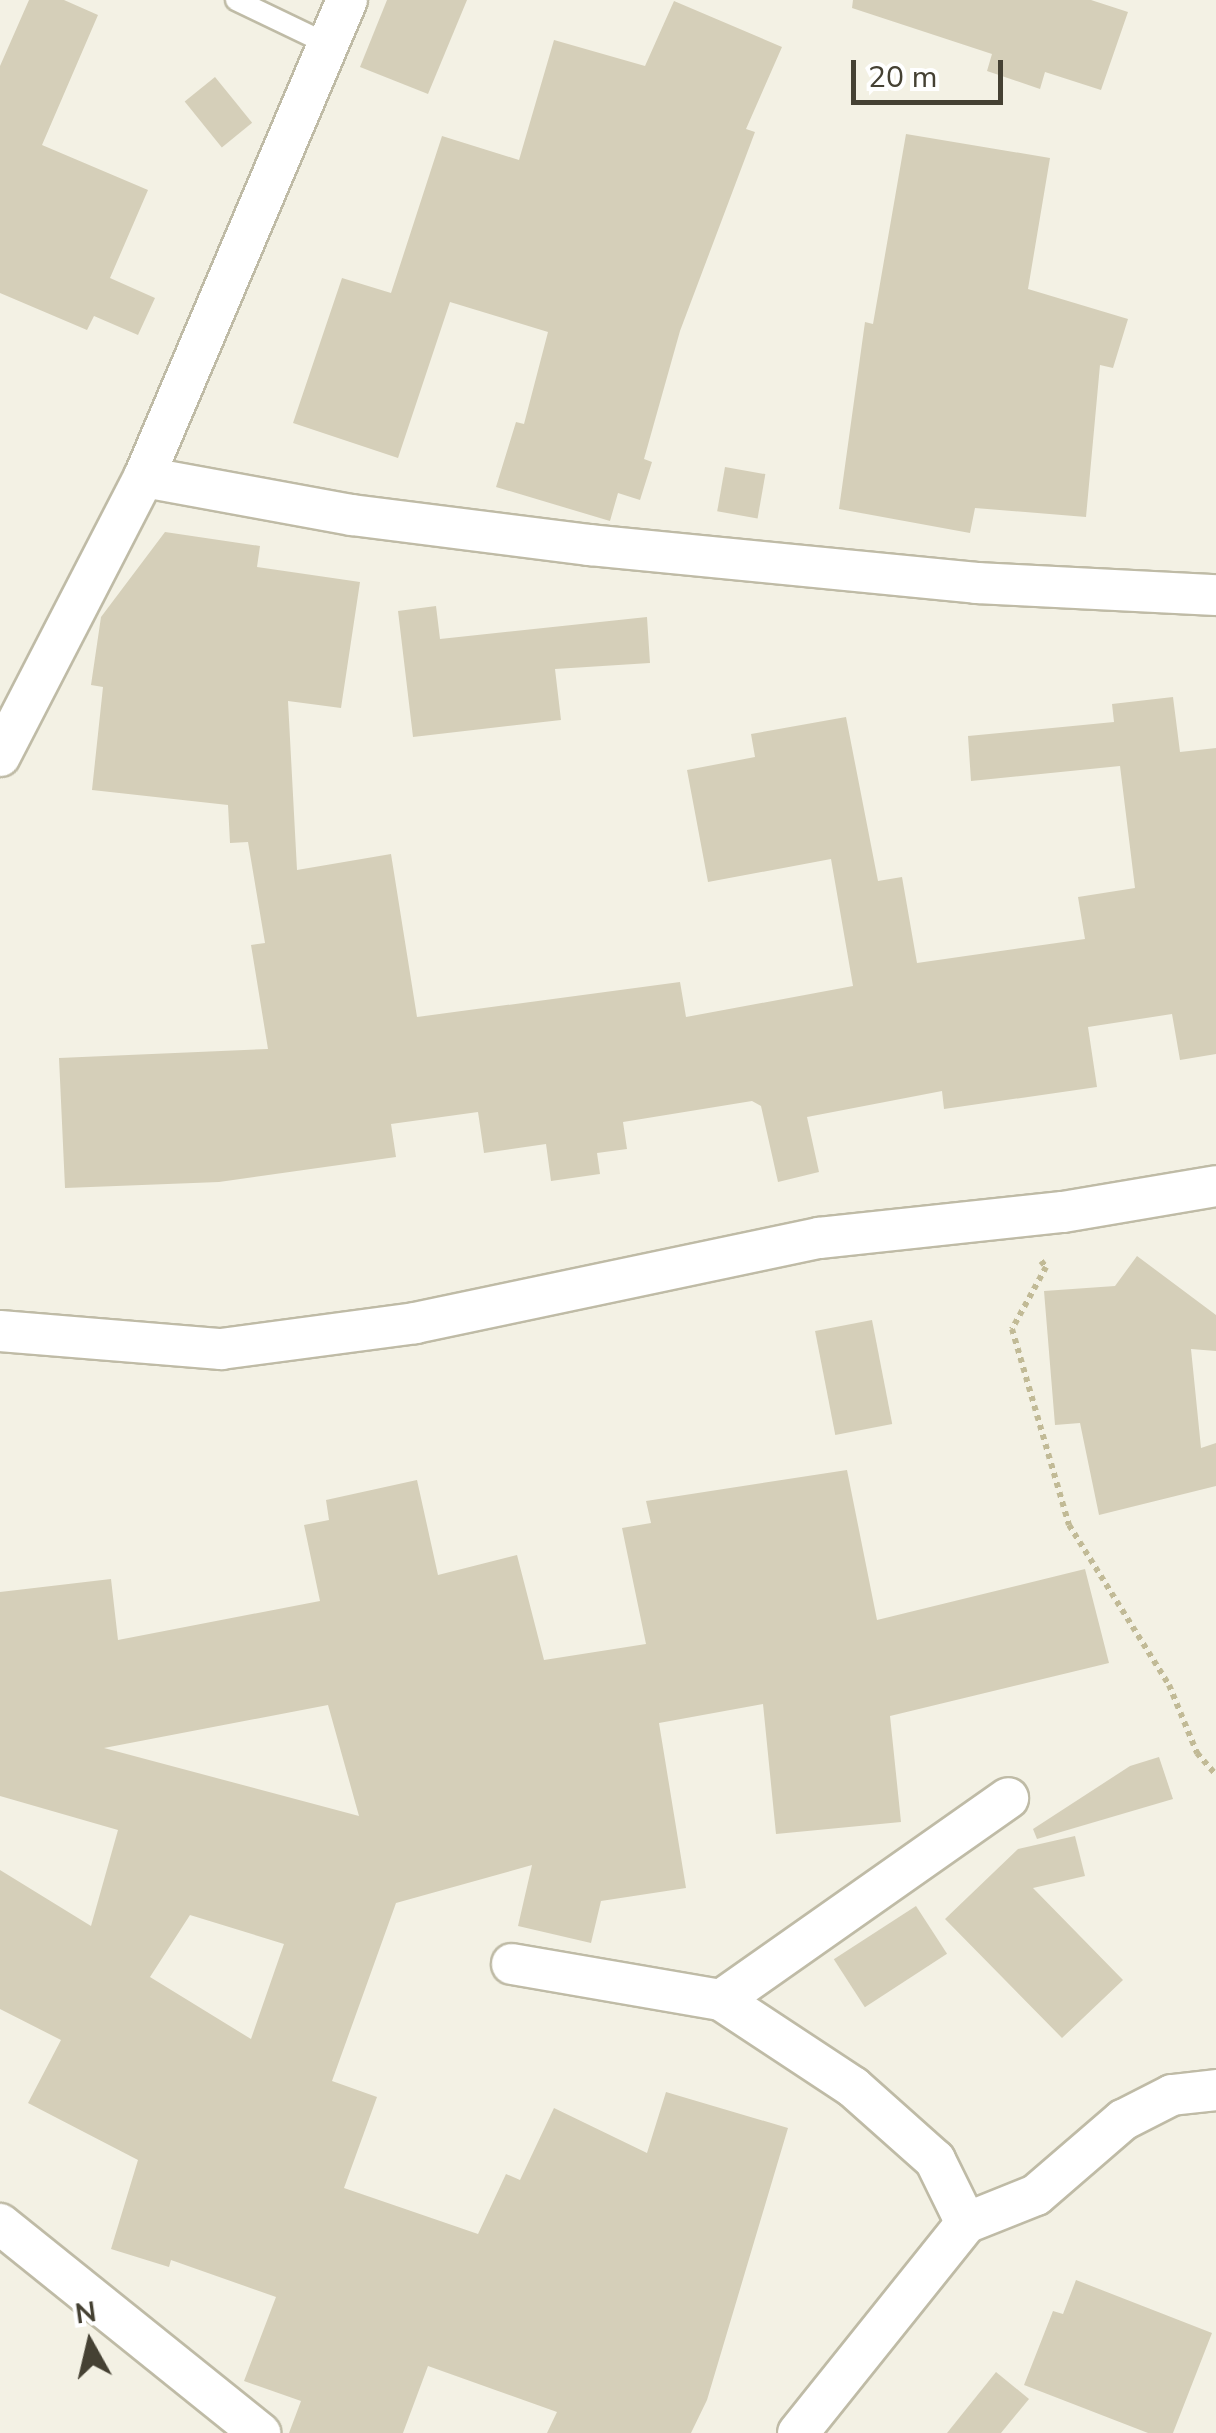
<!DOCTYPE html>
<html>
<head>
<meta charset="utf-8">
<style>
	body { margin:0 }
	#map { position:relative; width:1216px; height:2433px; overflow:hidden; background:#f3f1e4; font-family:"Nunito Sans",sans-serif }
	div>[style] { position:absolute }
	.building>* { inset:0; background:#d5cfb9; transform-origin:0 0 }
	.path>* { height:6px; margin-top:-3px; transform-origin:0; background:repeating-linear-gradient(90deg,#c1ba96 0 5px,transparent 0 10px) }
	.roads { filter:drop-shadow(2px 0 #bfbba6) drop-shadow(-2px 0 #bfbba6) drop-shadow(0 2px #bfbba6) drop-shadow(0 -2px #bfbba6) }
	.lane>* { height:20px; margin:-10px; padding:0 10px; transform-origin:10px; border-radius:10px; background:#fff }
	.street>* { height:40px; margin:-20px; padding:0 20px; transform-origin:20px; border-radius:20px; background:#fff }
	span { translate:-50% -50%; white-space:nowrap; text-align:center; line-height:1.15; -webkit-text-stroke:9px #fff; paint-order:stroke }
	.north { position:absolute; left:40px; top:2293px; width:100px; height:100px; -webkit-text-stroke:8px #fff; paint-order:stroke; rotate:352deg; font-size:28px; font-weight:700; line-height:40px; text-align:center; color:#454133 }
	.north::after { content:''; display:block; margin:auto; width:35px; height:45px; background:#454133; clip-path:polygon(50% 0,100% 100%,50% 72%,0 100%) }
	.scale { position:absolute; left:851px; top:60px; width:152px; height:45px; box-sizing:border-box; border:5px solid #454133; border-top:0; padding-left:12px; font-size:30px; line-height:35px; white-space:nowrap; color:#454133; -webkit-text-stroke:8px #fff; paint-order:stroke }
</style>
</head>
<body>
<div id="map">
	<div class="building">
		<i style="clip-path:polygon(29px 0,64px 0,98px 15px,42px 145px,148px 190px,110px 278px,155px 298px,138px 335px,94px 316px,87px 330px,0 293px,0 66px)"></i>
		<i style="clip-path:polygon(387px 0,467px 0,428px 94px,360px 67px)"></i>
		<i style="clip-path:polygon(853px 0,1091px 0,1128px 12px,1101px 90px,1045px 72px,1040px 89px,987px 71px,992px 54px,852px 8px)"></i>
		<i style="clip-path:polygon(674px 1px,782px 47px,746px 129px,755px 132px,680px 331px,644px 459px,652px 462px,640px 500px,618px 493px,610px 521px,496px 487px,516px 422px,524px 424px,548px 332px,450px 302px,398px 458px,293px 423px,342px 278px,391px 293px,442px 136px,519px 160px,554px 40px,645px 66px)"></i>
		<i style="left:215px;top:77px;width:59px;height:39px;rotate:51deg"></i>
		<i style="clip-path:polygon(906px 134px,1050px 158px,1028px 289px,1128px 319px,1113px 368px,1100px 365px,1086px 517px,975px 508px,970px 533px,839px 509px,865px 322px,873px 324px)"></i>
		<i style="left:725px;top:467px;width:41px;height:45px;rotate:10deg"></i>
		<i style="clip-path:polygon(165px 532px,260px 546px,257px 567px,360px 582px,341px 708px,288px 701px,297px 870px,391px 854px,417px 1017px,680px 982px,686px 1017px,853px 986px,831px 859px,708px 882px,687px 770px,755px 757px,751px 734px,846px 717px,878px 881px,902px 877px,917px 963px,1085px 939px,1078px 897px,1135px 888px,1120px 766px,971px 781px,968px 736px,1114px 722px,1112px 704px,1173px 697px,1180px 752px,1216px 748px,1216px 1054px,1180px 1060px,1172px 1014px,1088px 1027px,1097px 1087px,944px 1109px,942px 1091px,807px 1117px,819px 1172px,778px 1182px,761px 1106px,752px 1101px,623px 1122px,627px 1149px,597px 1153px,600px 1174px,551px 1181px,546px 1144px,484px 1153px,478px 1112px,391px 1124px,396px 1157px,219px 1182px,65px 1188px,59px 1058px,268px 1049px,251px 945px,265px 943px,248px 842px,230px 843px,228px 805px,92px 790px,103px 687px,91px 685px,101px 617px)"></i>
		<i style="clip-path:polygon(436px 606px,440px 639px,647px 617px,650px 663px,555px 669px,561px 720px,413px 737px,398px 611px)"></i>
		<i style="clip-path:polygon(1137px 1256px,1216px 1315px,1216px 1351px,1191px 1349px,1201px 1448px,1216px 1443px,1216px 1486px,1099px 1515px,1080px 1423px,1055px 1425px,1044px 1291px,1115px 1286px)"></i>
		<i style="left:872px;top:1320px;width:106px;height:58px;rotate:79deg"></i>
		<i style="clip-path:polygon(evenodd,847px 1470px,877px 1620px,1085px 1569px,1109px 1663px,890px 1716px,901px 1822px,776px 1834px,763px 1704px,659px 1723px,686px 1888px,601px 1901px,591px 1943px,518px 1926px,532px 1865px,396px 1903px,332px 2081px,377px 2097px,344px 2188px,478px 2234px,506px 2174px,520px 2180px,554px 2108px,647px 2153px,666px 2092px,788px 2128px,707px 2400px,691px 2433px,547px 2433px,557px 2412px,428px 2366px,403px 2433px,289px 2433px,301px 2401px,244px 2381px,276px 2297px,171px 2260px,169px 2267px,111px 2249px,138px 2160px,28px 2103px,61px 2040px,0 2009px,0 1870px,91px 1926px,118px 1830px,0 1796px,0 1592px,111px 1579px,118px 1640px,320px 1601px,304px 1525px,329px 1520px,326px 1500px,417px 1480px,438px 1575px,517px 1555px,544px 1660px,646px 1644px,622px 1528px,651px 1523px,646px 1501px,847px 1470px,328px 1705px,359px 1816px,104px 1748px,328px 1705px,847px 1470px,190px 1915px,284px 1944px,251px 2039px,150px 1977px,190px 1915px)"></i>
		<i style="clip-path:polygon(1159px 1757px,1173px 1799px,1037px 1839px,1033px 1829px,1130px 1766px)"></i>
		<i style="clip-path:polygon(1075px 1836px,1085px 1876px,1033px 1888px,1123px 1980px,1062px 2038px,945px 1919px,1018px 1849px)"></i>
		<i style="left:916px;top:1906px;width:57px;height:98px;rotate:57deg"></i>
		<i style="clip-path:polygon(1076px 2280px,1212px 2333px,1173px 2433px,1148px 2433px,1024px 2385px,1053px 2311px,1063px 2314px)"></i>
		<i style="clip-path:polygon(996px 2372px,1029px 2399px,1001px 2433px,947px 2433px)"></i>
	</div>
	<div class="path">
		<i style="left:1041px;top:1261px;width:8px;rotate:50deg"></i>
		<i style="left:1046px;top:1267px;width:71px;rotate:118.7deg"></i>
		<i style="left:1012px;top:1329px;width:204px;rotate:73.8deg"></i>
		<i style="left:1069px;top:1525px;width:189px;rotate:58deg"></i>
		<i style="left:1169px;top:1685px;width:74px;rotate:67.6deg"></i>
		<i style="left:1197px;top:1753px;width:29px;rotate:49deg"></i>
	</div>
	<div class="roads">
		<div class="lane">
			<i style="left:236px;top:0;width:102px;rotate:25.6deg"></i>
		</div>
		<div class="street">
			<i style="left:144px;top:477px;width:211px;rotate:10.4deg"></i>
			<i style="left:352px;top:515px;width:240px;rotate:7.2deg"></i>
			<i style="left:590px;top:545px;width:389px;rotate:5.6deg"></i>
			<i style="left:977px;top:583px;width:239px;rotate:2.9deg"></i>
			<i style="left:0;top:756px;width:314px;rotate:-62.7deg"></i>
			<i style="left:144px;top:477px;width:518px;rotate:-66.95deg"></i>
			<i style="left:0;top:1331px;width:222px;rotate:4.7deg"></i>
			<i style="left:221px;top:1349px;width:196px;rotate:-7.6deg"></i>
			<i style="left:415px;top:1323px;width:413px;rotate:-11.9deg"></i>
			<i style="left:819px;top:1238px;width:245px;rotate:-6.1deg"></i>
			<i style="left:1063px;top:1212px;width:155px;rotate:-9.6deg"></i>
			<i style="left:512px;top:1964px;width:212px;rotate:9.8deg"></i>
			<i style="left:721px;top:2000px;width:158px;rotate:33.4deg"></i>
			<i style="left:853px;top:2087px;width:110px;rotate:41.7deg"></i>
			<i style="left:935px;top:2160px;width:70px;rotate:63.8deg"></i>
			<i style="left:721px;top:2000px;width:351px;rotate:-35.1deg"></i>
			<i style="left:0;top:2224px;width:334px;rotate:38.8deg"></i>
			<i style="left:798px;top:2433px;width:269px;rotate:-51.3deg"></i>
			<i style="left:966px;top:2223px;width:75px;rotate:-21.8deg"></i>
			<i style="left:1036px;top:2195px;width:115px;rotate:-40.8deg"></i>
			<i style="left:1123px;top:2120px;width:55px;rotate:-27deg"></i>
			<i style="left:1172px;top:2095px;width:44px;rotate:-6.5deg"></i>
		</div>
	</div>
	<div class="north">N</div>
	<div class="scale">20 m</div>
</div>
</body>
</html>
